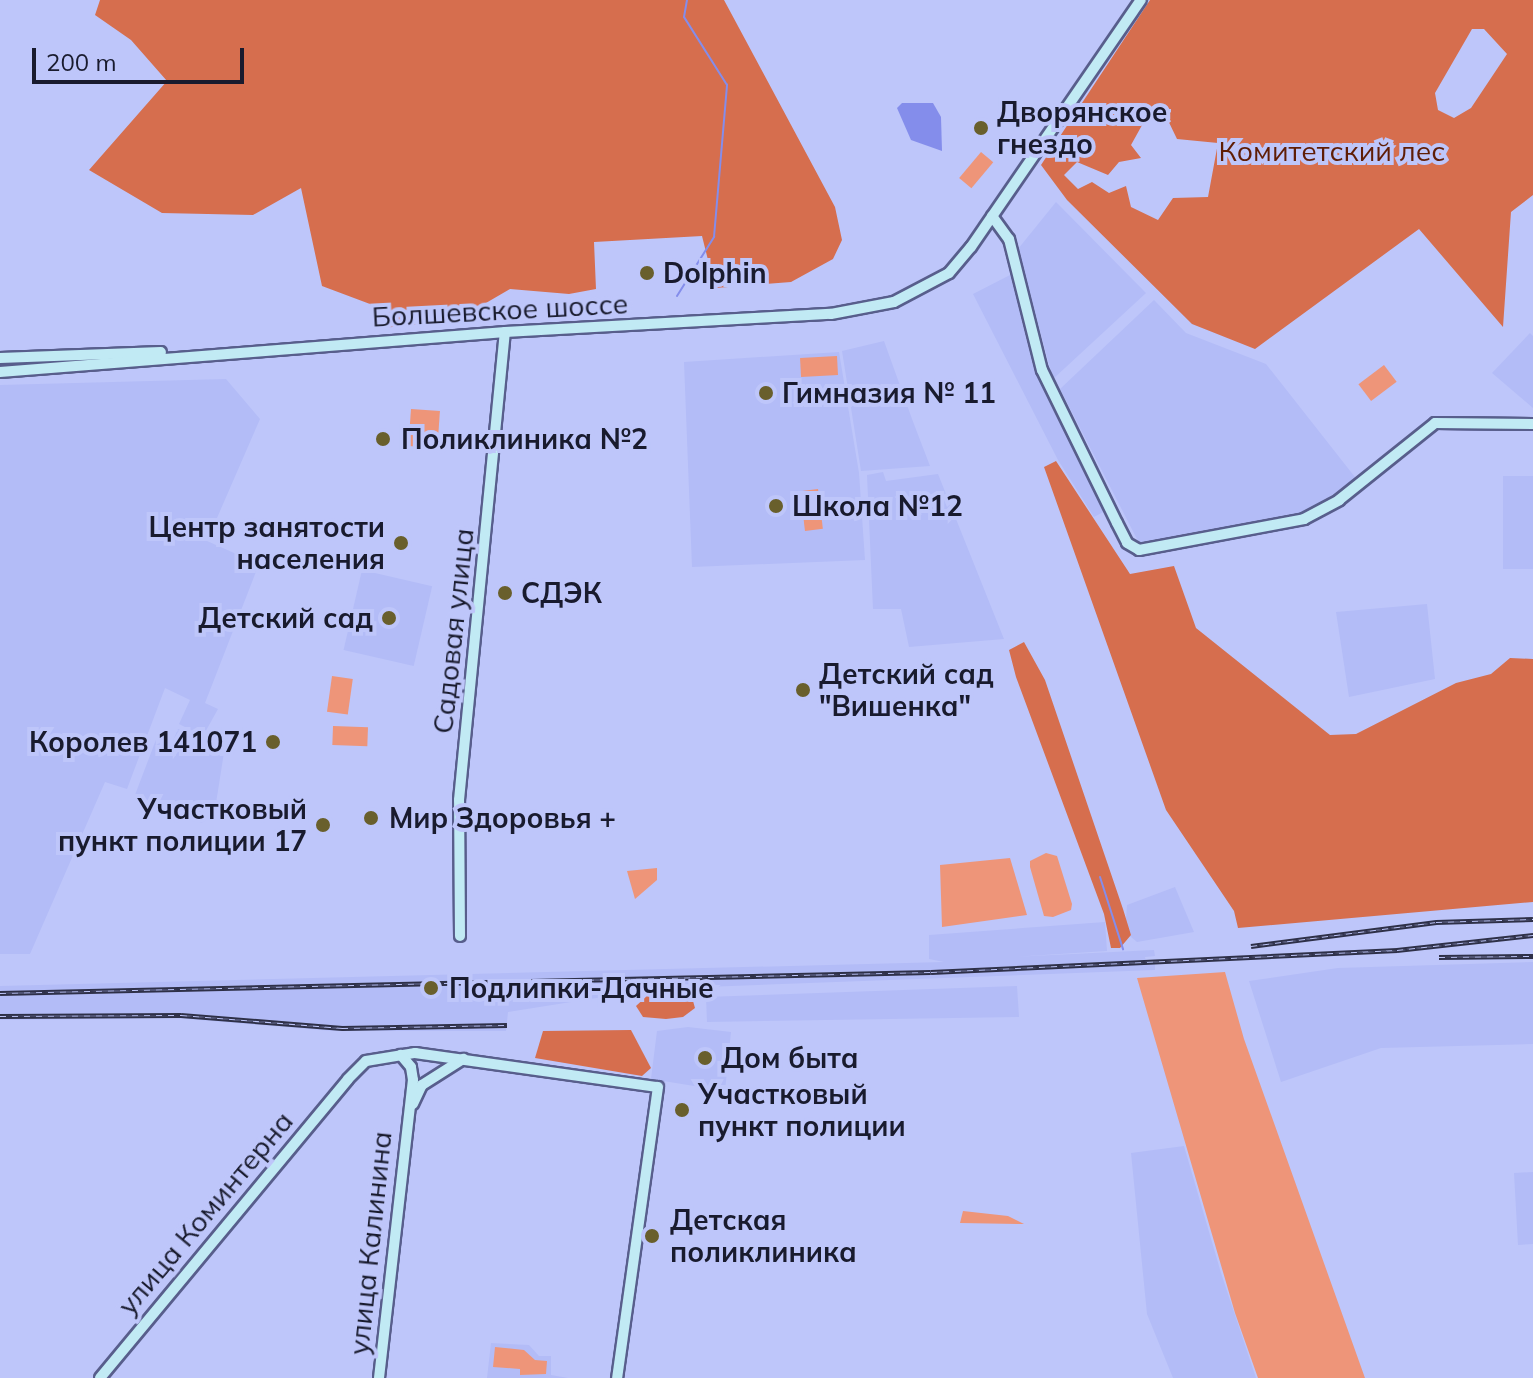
<!DOCTYPE html>
<html>
<head>
<meta charset="utf-8">
<style>
	body { margin:0 }
	#map { position:relative; width:1533px; height:1378px; overflow:hidden; background:#bec6fa; font-family:Mulish,sans-serif }
	div>[style] { position:absolute }
	.built>* { inset:0; background:#b3bcf7; transform-origin:0 0 }
	.green>* { inset:0; background:#ee9579; transform-origin:0 0 }
	.forest>* { inset:0; background:#d66e4e }
	.water>* { inset:0; background:#848deb }
	.stream>* { height:2px; margin:-1px; padding:0 1px; transform-origin:1px; border-radius:1px; background:#848deb }
	.roads { filter:drop-shadow(2px 0 #585e8c) drop-shadow(-2px 0 #585e8c) drop-shadow(0 2px #585e8c) drop-shadow(0 -2px #585e8c) }
	.secondary>* { height:10px; margin:-5px; padding:0 5px; transform-origin:5px; border-radius:5px; background:#c1eaf4 }
	.rail>* { height:5px; margin-top:-2.5px; transform-origin:0; background:repeating-linear-gradient(90deg,#bec6fa 0 6px,#2e3048 0 12px); box-sizing:border-box; border-block:2px solid #2e3048 }
	.dots>* { width:22px; height:22px; translate:-50% -50%; box-sizing:border-box; border:4px solid #bec6fa; border-radius:50% }
	span { translate:-50% -50%; white-space:nowrap; text-align:center; line-height:1.15; -webkit-text-stroke:8px #bec6fa; paint-order:stroke }
	.poi-label { font-size:28px; color:#191b2e; font-weight:700 }
	.left { translate:0 -50%; text-align:left }
	.right { translate:-100% -50%; text-align:right }
	.park-label { font-size:28px; color:#5f1d05 }
	.street-label { font-size:28px; color:#191b2e }
	.scale { position:absolute; left:32px; top:48px; width:212px; height:36px; box-sizing:border-box; border:4px solid #191b2e; border-top:0; padding-left:10px; font-size:24px; line-height:28px; white-space:nowrap; color:#191b2e; -webkit-text-stroke:6px #bec6fa; paint-order:stroke }
</style>
</head>
<body>
<div id="map">
	<div class="built">
		<i style="clip-path:polygon(1056px 202px,1146px 293px,1053px 379px,1018px 249px)"></i>
		<i style="clip-path:polygon(1012px 274px,1037px 373px,1105px 511px,1094px 517px,1058px 460px,973px 294px)"></i>
		<i style="clip-path:polygon(1154px 300px,1186px 333px,1266px 364px,1358px 481px,1305px 516px,1146px 546px,1139px 543px,1060px 389px)"></i>
		<i style="clip-path:polygon(1530px 333px,1533px 336px,1533px 408px,1492px 373px)"></i>
		<i style="clip-path:polygon(884px 341px,912px 419px,930px 466px,861px 471px,842px 351px)"></i>
		<i style="clip-path:polygon(839px 352px,859px 473px,865px 560px,692px 567px,684px 362px)"></i>
		<i style="clip-path:polygon(226px 379px,260px 419px,207px 541px,259px 564px,205px 703px,218px 709px,203px 736px,179px 724px,190px 700px,165px 688px,127px 789px,105px 782px,30px 954px,0 954px,0 385px)"></i>
		<i style="clip-path:polygon(883px 472px,886px 481px,938px 474px,1004px 639px,909px 647px,901px 609px,873px 609px,867px 475px)"></i>
		<i style="left:1503px;top:476px;width:30px;height:93px"></i>
		<i style="left:362px;top:570px;width:72px;height:82px;rotate:13deg"></i>
		<i style="clip-path:polygon(1427px 604px,1435px 679px,1349px 697px,1336px 612px)"></i>
		<i style="clip-path:polygon(178px 729px,225px 746px,214px 816px,201px 823px,135px 795px,157px 737px,172px 743px)"></i>
		<i style="clip-path:polygon(1175px 887px,1194px 932px,1137px 942px,1125px 932px,1127px 905px)"></i>
		<i style="clip-path:polygon(1105px 922px,1107px 951px,1010px 957px,1154px 950px,1155px 956px,1145px 957px,1146px 962px,1155px 962px,1155px 970px,653px 989px,508px 1012px,506px 1031px,333px 1031px,175px 1018px,0 1020px,0 986px,944px 962px,929px 959px,929px 935px)"></i>
		<i style="clip-path:polygon(1533px 962px,1533px 1044px,1381px 1048px,1281px 1082px,1249px 981px,1338px 968px)"></i>
		<i style="clip-path:polygon(1017px 986px,1019px 1017px,707px 1022px,706px 997px)"></i>
		<i style="clip-path:polygon(688px 1027px,731px 1032px,725px 1091px,651px 1079px,657px 1031px)"></i>
		<i style="clip-path:polygon(1184px 1146px,1221px 1273px,1256px 1378px,1173px 1378px,1147px 1314px,1131px 1153px)"></i>
		<i style="clip-path:polygon(1533px 1172px,1533px 1244px,1518px 1245px,1514px 1173px)"></i>
		<i style="clip-path:polygon(491px 1343px,529px 1345px,539px 1356px,551px 1356px,551px 1375px,568px 1378px,487px 1378px)"></i>
	</div>
	<div class="green">
		<i style="left:981px;top:152px;width:16px;height:34px;rotate:40deg"></i>
		<i style="left:837px;top:356px;width:19px;height:37px;rotate:87deg"></i>
		<i style="left:1384px;top:365px;width:21px;height:32px;rotate:53deg"></i>
		<i style="left:411px;top:409px;width:29px;height:37px;rotate:4deg"></i>
		<i style="left:818px;top:489px;width:40px;height:18px;rotate:83deg"></i>
		<i style="left:332px;top:676px;width:21px;height:36px;rotate:8deg"></i>
		<i style="left:333px;top:726px;width:35px;height:19px;rotate:2deg"></i>
		<i style="clip-path:polygon(1046px 853px,1057px 856px,1072px 904px,1071px 910px,1053px 917px,1044px 916px,1030px 867px,1030px 861px)"></i>
		<i style="clip-path:polygon(1010px 858px,1027px 915px,942px 927px,940px 865px)"></i>
		<i style="clip-path:polygon(657px 868px,657px 880px,635px 899px,627px 871px)"></i>
		<i style="clip-path:polygon(1225px 972px,1244px 1039px,1365px 1378px,1258px 1378px,1235px 1313px,1137px 978px)"></i>
		<i style="clip-path:polygon(963px 1211px,1008px 1216px,1024px 1224px,960px 1223px)"></i>
		<i style="clip-path:polygon(495px 1347px,524px 1350px,535px 1360px,547px 1361px,546px 1374px,520px 1375px,520px 1369px,493px 1367px)"></i>
	</div>
	<div class="forest">
		<i style="clip-path:polygon(100px 0,724px 0,835px 207px,842px 240px,833px 259px,791px 282px,715px 288px,702px 236px,594px 242px,596px 289px,569px 294px,510px 289px,455px 321px,382px 328px,370px 304px,322px 286px,301px 188px,253px 215px,162px 213px,89px 170px,167px 81px,131px 40px,95px 15px)"></i>
		<i style="clip-path:polygon(evenodd,1150px 0,1533px 0,1533px 195px,1511px 212px,1503px 327px,1419px 229px,1255px 349px,1192px 324px,1067px 200px,1041px 165px,1150px 0,1472px 29px,1484px 29px,1507px 54px,1471px 108px,1454px 118px,1438px 110px,1435px 93px,1472px 29px,1150px 0,1163px 110px,1177px 139px,1218px 143px,1208px 197px,1173px 198px,1158px 220px,1131px 207px,1126px 186px,1109px 193px,1092px 182px,1078px 189px,1064px 175px,1077px 162px,1108px 175px,1119px 162px,1141px 158px,1131px 145px,1146px 118px,1163px 110px)"></i>
		<i style="clip-path:polygon(1056px 461px,1130px 574px,1174px 566px,1196px 628px,1330px 735px,1356px 734px,1456px 683px,1491px 674px,1510px 658px,1533px 659px,1533px 902px,1238px 928px,1234px 911px,1166px 810px,1044px 467px)"></i>
		<i style="clip-path:polygon(1024px 642px,1045px 680px,1123px 909px,1131px 935px,1120px 948px,1111px 948px,1104px 914px,1016px 677px,1009px 650px)"></i>
		<i style="clip-path:polygon(668px 992px,691px 994px,695px 1008px,683px 1017px,666px 1019px,643px 1017px,636px 1006px,648px 995px)"></i>
		<i style="clip-path:polygon(631px 1030px,651px 1068px,642px 1076px,535px 1058px,543px 1031px)"></i>
	</div>
	<div class="water">
		<i style="clip-path:polygon(902px 103px,933px 103px,941px 117px,942px 151px,911px 140px,897px 108px)"></i>
	</div>
	<div class="stream">
		<i style="left:677px;top:296px;width:70px;rotate:-57.9deg"></i>
		<i style="left:714px;top:237px;width:153px;rotate:-85.1deg"></i>
		<i style="left:727px;top:85px;width:80px;rotate:-122.3deg"></i>
		<i style="left:684px;top:17px;width:17px;rotate:-80deg"></i>
		<i style="left:1100px;top:877px;width:76px;rotate:72.3deg"></i>
	</div>
	<div class="roads">
		<div class="secondary">
			<i style="left:992px;top:216px;width:29px;rotate:54deg"></i>
			<i style="left:1009px;top:239px;width:135px;rotate:75.9deg"></i>
			<i style="left:1042px;top:370px;width:170px;rotate:63.9deg"></i>
			<i style="left:1117px;top:523px;width:22px;rotate:63deg"></i>
			<i style="left:1127px;top:543px;width:14px;rotate:30deg"></i>
			<i style="left:1139px;top:550px;width:168px;rotate:-10.6deg"></i>
			<i style="left:1304px;top:519px;width:40px;rotate:-28deg"></i>
			<i style="left:1339px;top:500px;width:123px;rotate:-38.7deg"></i>
			<i style="left:1435px;top:423px;width:98px;rotate:0.6deg"></i>
			<i style="left:0;top:358px;width:161px;rotate:-2.1deg"></i>
			<i style="left:0;top:372px;width:507px;rotate:-4.53deg"></i>
			<i style="left:505px;top:332px;width:326px;rotate:-3.2deg"></i>
			<i style="left:831px;top:314px;width:64px;rotate:-10.8deg"></i>
			<i style="left:894px;top:302px;width:62px;rotate:-27.8deg"></i>
			<i style="left:949px;top:273px;width:34px;rotate:-50deg"></i>
			<i style="left:971px;top:247px;width:300px;rotate:-55.5deg"></i>
			<i style="left:460px;top:936px;width:136px;rotate:-90.4deg"></i>
			<i style="left:459px;top:800px;width:470px;rotate:-84.4deg"></i>
			<i style="left:413px;top:1104px;width:21px;rotate:-65deg"></i>
			<i style="left:422px;top:1085px;width:49px;rotate:-32.4deg"></i>
			<i style="left:100px;top:1378px;width:388px;rotate:-50.3deg"></i>
			<i style="left:348px;top:1079px;width:25px;rotate:-45deg"></i>
			<i style="left:366px;top:1061px;width:50px;rotate:-9.3deg"></i>
			<i style="left:415px;top:1053px;width:245px;rotate:8deg"></i>
			<i style="left:658px;top:1087px;width:294px;rotate:98deg"></i>
			<i style="left:379px;top:1378px;width:300px;rotate:-83.5deg"></i>
			<i style="left:413px;top:1080px;width:13px;rotate:-99deg"></i>
			<i style="left:411px;top:1067px;width:16px;rotate:-130deg"></i>
		</div>
	</div>
	<div class="rail">
		<i style="left:1251px;top:946px;width:187px;rotate:-7.4deg"></i>
		<i style="left:1436px;top:922px;width:97px;rotate:-1.8deg"></i>
		<i style="left:1439px;top:957px;width:94px;rotate:-0.6deg"></i>
		<i style="left:0;top:993px;width:931px;rotate:-1.29deg"></i>
		<i style="left:931px;top:972px;width:467px;rotate:-2.7deg"></i>
		<i style="left:1397px;top:950px;width:137px;rotate:-6.3deg"></i>
		<i style="left:0;top:1016px;width:181px;rotate:-0.3deg"></i>
		<i style="left:181px;top:1015px;width:162px;rotate:4.6deg"></i>
		<i style="left:342px;top:1028px;width:165px;rotate:-1deg"></i>
	</div>
	<div class="dots">
		<i style="left:981px;top:128px;background:#695f2c"></i>
		<i style="left:647px;top:273px;background:#695f2c"></i>
		<i style="left:766px;top:393px;background:#695f2c"></i>
		<i style="left:383px;top:439px;background:#695f2c"></i>
		<i style="left:776px;top:506px;background:#695f2c"></i>
		<i style="left:401px;top:543px;background:#695f2c"></i>
		<i style="left:505px;top:593px;background:#695f2c"></i>
		<i style="left:389px;top:618px;background:#695f2c"></i>
		<i style="left:803px;top:690px;background:#695f2c"></i>
		<i style="left:273px;top:742px;background:#695f2c"></i>
		<i style="left:371px;top:818px;background:#695f2c"></i>
		<i style="left:323px;top:825px;background:#695f2c"></i>
		<i style="left:431px;top:988px;background:#695f2c"></i>
		<i style="left:705px;top:1058px;background:#695f2c"></i>
		<i style="left:682px;top:1110px;background:#695f2c"></i>
		<i style="left:652px;top:1236px;background:#695f2c"></i>
	</div>
	<div class="poi-label">
		<span class="left" style="left:997px;top:128px">Дворянское<br>гнездо</span>
		<span class="left" style="left:663px;top:273px">Dolphin</span>
		<span class="left" style="left:782px;top:393px">Гимназия № 11</span>
		<span class="left" style="left:401px;top:439px">Поликлиника №2</span>
		<span class="left" style="left:792px;top:506px">Школа №12</span>
		<span class="right" style="left:385px;top:543px">Центр занятости<br>населения</span>
		<span class="left" style="left:521px;top:593px">СДЭК</span>
		<span class="right" style="left:373px;top:618px">Детский сад</span>
		<span class="left" style="left:819px;top:690px">Детский сад<br>"Вишенка"</span>
		<span class="right" style="left:257px;top:742px">Королев 141071</span>
		<span class="right" style="left:307px;top:825px">Участковый<br>пункт полиции 17</span>
		<span class="left" style="left:389px;top:818px">Мир Здоровья +</span>
		<span class="left" style="left:449px;top:988px">Подлипки-Дачные</span>
		<span class="left" style="left:721px;top:1058px">Дом быта</span>
		<span class="left" style="left:698px;top:1110px">Участковый<br>пункт полиции</span>
		<span class="left" style="left:670px;top:1236px">Детская<br>поликлиника</span>
	</div>
	<div class="park-label">
		<span style="left:1332px;top:151px">Комитетский лес</span>
	</div>
	<div class="street-label">
		<span style="left:500px;top:310px;rotate:-3deg">Болшевское шоссе</span>
		<span style="left:453px;top:631px;rotate:-84deg">Садовая улица</span>
		<span style="left:205px;top:1213px;rotate:-50deg">улица Коминтерна</span>
		<span style="left:370px;top:1243px;rotate:-84deg">улица Калинина</span>
	</div>
	<div class="scale">200 m</div>
</div>
</body>
</html>
